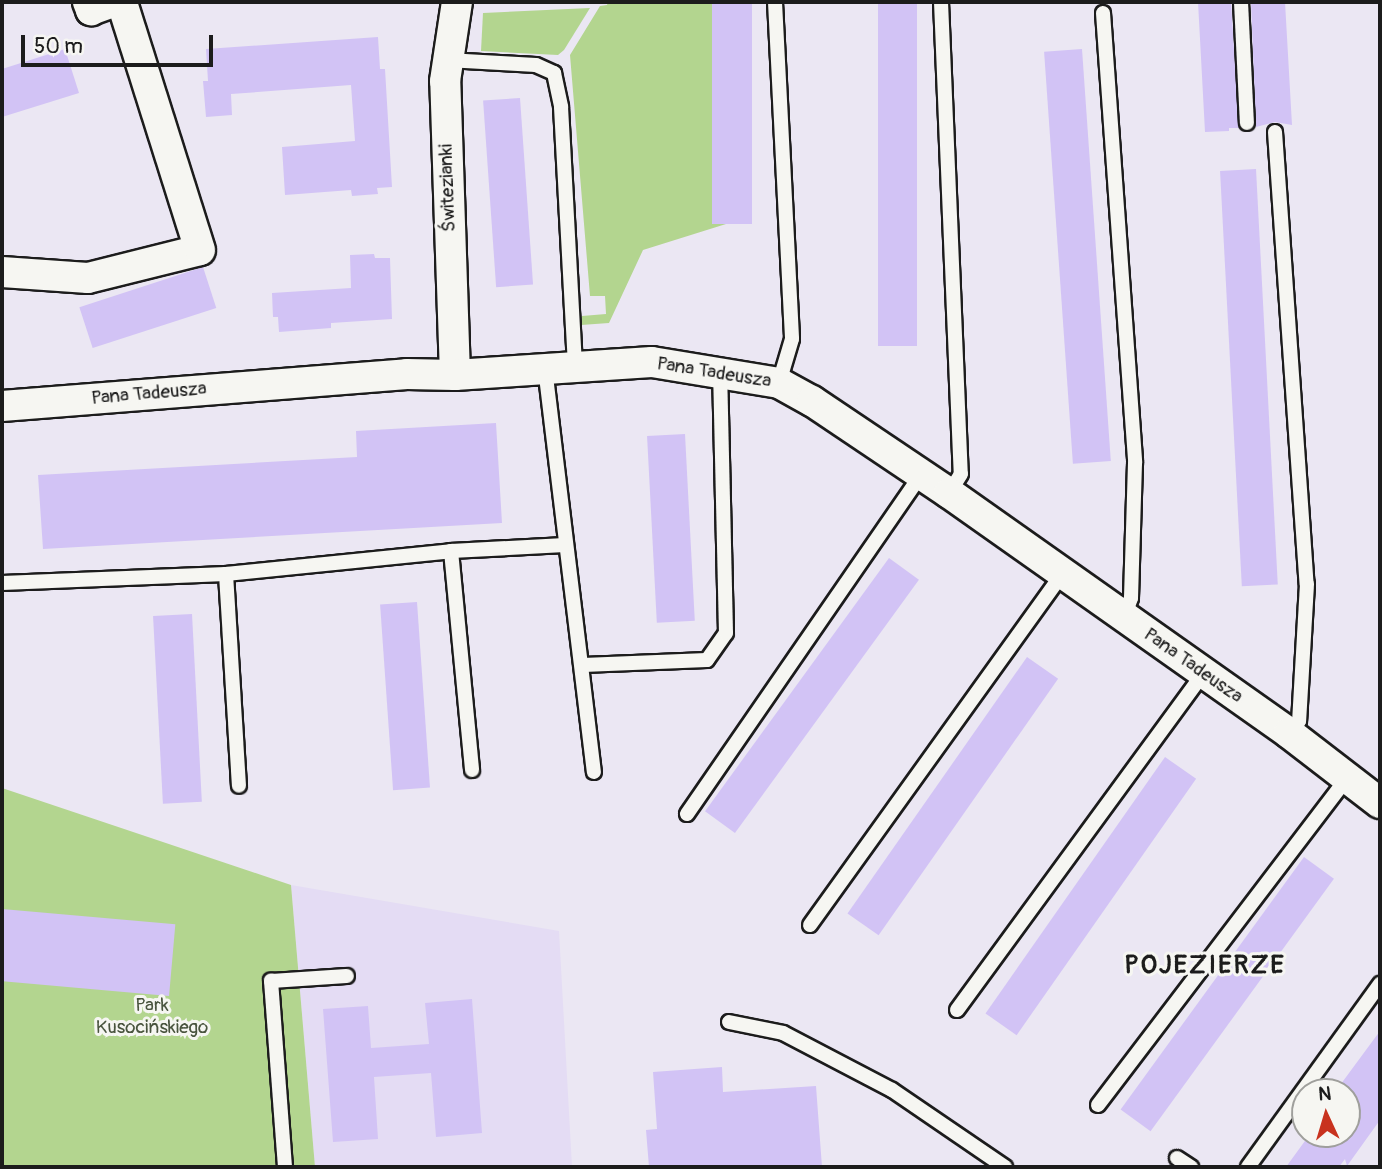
<!DOCTYPE html>
<html>
<head>
<meta charset="utf-8">
<style>
	body { margin:0 }
	#map { position:relative; width:1382px; height:1169px; overflow:hidden; background:#ebe7f3; font-family:Pangolin,sans-serif }
	div>[style] { position:absolute }
	.built>* { inset:0; background:#e4dcf4 }
	.green>* { inset:0; background:#b3d58f }
	.building>* { inset:0; background:#d2c3f5; transform-origin:0 0 }
	.roads { filter:drop-shadow(2px 0 #1c1c1c) drop-shadow(-2px 0 #1c1c1c) drop-shadow(0 2px #1c1c1c) drop-shadow(0 -2px #1c1c1c) }
	.service>* { height:14px; margin:-7px; padding:0 7px; transform-origin:7px; border-radius:7px; background:#f6f6f2 }
	.minor>* { height:30px; margin:-15px; padding:0 15px; transform-origin:15px; border-radius:15px; background:#f6f6f2 }
	span { translate:-50% -50%; white-space:nowrap; text-align:center; line-height:1.15; -webkit-text-stroke:6px #f6f6f2; paint-order:stroke }
	.street-label { font-size:19px; color:#1c1c1c }
	.park-label { font-size:19px; color:#49543e }
	.district-label { font-size:26px; color:#1c1c1c; font-weight:700; letter-spacing:2px }
	.frame { position:absolute; inset:0; border:4px solid #1c1c1c; pointer-events:none }
	.north { position:absolute; left:1291px; top:1078px; width:70px; height:70px; box-sizing:border-box; background:#f6f6f2; border:2px solid #9f9f9c; border-radius:50%; rotate:356deg; font-size:19px; font-weight:700; line-height:28px; text-align:center; color:#1c1c1c }
	.north::after { content:''; display:block; margin:auto; width:24px; height:32px; background:#c8321e; clip-path:polygon(50% 0,100% 100%,50% 72%,0 100%) }
	.scale { position:absolute; left:21px; top:35px; width:192px; height:32px; box-sizing:border-box; border:4px solid #1c1c1c; border-top:0; padding-left:9px; font-size:21px; line-height:24px; white-space:nowrap; color:#1c1c1c; -webkit-text-stroke:5px #f6f6f2; paint-order:stroke }
</style>
</head>
<body>
<div id="map">
	<div class="built">
		<i style="clip-path:polygon(291px 885px,559px 931px,572px 1167px,315px 1167px)"></i>
	</div>
	<div class="green">
		<i style="clip-path:polygon(608px 2px,713px 2px,726px 224px,643px 250px,609px 323px,581px 325px,582px 316px,606px 314px,605px 296px,590px 296px,570px 55px,600px 6px,607px 5px)"></i>
		<i style="clip-path:polygon(590px 8px,564px 50px,558px 55px,481px 51px,483px 13px)"></i>
		<i style="clip-path:polygon(2px 788px,291px 885px,315px 1167px,2px 1167px)"></i>
	</div>
	<div class="building">
		<i style="left:712px;top:2px;width:40px;height:222px"></i>
		<i style="left:878px;top:2px;width:39px;height:344px"></i>
		<i style="clip-path:polygon(1198px 2px,1231px 2px,1239px 128px,1229px 128px,1229px 131px,1205px 132px)"></i>
		<i style="clip-path:polygon(1251px 2px,1285px 2px,1292px 125px,1275px 122px,1256px 127px)"></i>
		<i style="clip-path:polygon(378px 37px,380px 69px,385px 69px,392px 187px,377px 188px,378px 194px,352px 196px,351px 190px,285px 195px,282px 147px,355px 141px,351px 85px,231px 94px,232px 115px,206px 117px,203px 81px,208px 81px,206px 49px)"></i>
		<i style="clip-path:polygon(65px 49px,79px 93px,2px 117px,2px 69px)"></i>
		<i style="left:1082px;top:49px;width:413px;height:38px;rotate:86deg"></i>
		<i style="left:520px;top:98px;width:187px;height:37px;rotate:86deg"></i>
		<i style="left:1256px;top:169px;width:416px;height:36px;rotate:87deg"></i>
		<i style="clip-path:polygon(374px 254px,375px 258px,390px 258px,392px 319px,331px 323px,331px 328px,279px 332px,278px 317px,273px 317px,272px 293px,351px 288px,350px 255px)"></i>
		<i style="left:203px;top:267px;width:43px;height:130px;rotate:72deg"></i>
		<i style="clip-path:polygon(496px 423px,502px 523px,43px 549px,38px 475px,357px 457px,356px 431px)"></i>
		<i style="left:685px;top:434px;width:187px;height:38px;rotate:87deg"></i>
		<i style="left:889px;top:558px;width:37px;height:313px;rotate:36deg"></i>
		<i style="left:417px;top:602px;width:186px;height:37px;rotate:86deg"></i>
		<i style="left:192px;top:614px;width:188px;height:39px;rotate:87deg"></i>
		<i style="left:1027px;top:657px;width:38px;height:313px;rotate:35deg"></i>
		<i style="left:1165px;top:757px;width:38px;height:313px;rotate:35deg"></i>
		<i style="left:1304px;top:857px;width:37px;height:312px;rotate:36deg"></i>
		<i style="left:2px;top:909px;width:174px;height:72px;rotate:5deg"></i>
		<i style="clip-path:polygon(472px 999px,482px 1133px,436px 1137px,431px 1073px,374px 1077px,378px 1139px,333px 1142px,323px 1009px,368px 1006px,371px 1048px,429px 1044px,425px 1003px)"></i>
		<i style="clip-path:polygon(1380px 1031px,1380px 1120px,1347px 1166px,1345px 1159px,1339px 1167px,1286px 1167px,1310px 1134px,1347px 1134px,1347px 1092px,1335px 1092px)"></i>
		<i style="clip-path:polygon(722px 1067px,723px 1092px,816px 1086px,822px 1167px,649px 1167px,646px 1130px,657px 1129px,653px 1072px)"></i>
	</div>
	<div class="roads">
		<div class="service">
			<i style="left:775px;top:2px;width:337px;rotate:87.1deg"></i>
			<i style="left:792px;top:339px;width:46px;rotate:106.5deg"></i>
			<i style="left:941px;top:2px;width:472px;rotate:87.6deg"></i>
			<i style="left:961px;top:474px;width:22px;rotate:122deg"></i>
			<i style="left:1241px;top:2px;width:121px;rotate:87.2deg"></i>
			<i style="left:1103px;top:13px;width:451px;rotate:85.9deg"></i>
			<i style="left:1135px;top:463px;width:135px;rotate:91.7deg"></i>
			<i style="left:1131px;top:598px;width:20px;rotate:110deg"></i>
			<i style="left:447px;top:60px;width:89px;rotate:3.2deg"></i>
			<i style="left:536px;top:65px;width:20px;rotate:24deg"></i>
			<i style="left:554px;top:73px;width:35px;rotate:78deg"></i>
			<i style="left:561px;top:107px;width:258px;rotate:86.9deg"></i>
			<i style="left:1275px;top:132px;width:453px;rotate:86deg"></i>
			<i style="left:1307px;top:584px;width:137px;rotate:93.3deg"></i>
			<i style="left:1299px;top:721px;width:16px;rotate:130deg"></i>
			<i style="left:545px;top:368px;width:407px;rotate:83.1deg"></i>
			<i style="left:451px;top:551px;width:220px;rotate:84.5deg"></i>
			<i style="left:226px;top:574px;width:212px;rotate:86.5deg"></i>
			<i style="left:2px;top:583px;width:224px;rotate:-2.3deg"></i>
			<i style="left:226px;top:574px;width:226px;rotate:-5.8deg"></i>
			<i style="left:451px;top:551px;width:114px;rotate:-3deg"></i>
			<i style="left:583px;top:665px;width:124px;rotate:-2.3deg"></i>
			<i style="left:707px;top:660px;width:33px;rotate:-55deg"></i>
			<i style="left:726px;top:633px;width:259px;rotate:-91.3deg"></i>
			<i style="left:687px;top:814px;width:412px;rotate:-55.4deg"></i>
			<i style="left:810px;top:925px;width:432px;rotate:-54.3deg"></i>
			<i style="left:957px;top:1010px;width:418px;rotate:-53.8deg"></i>
			<i style="left:729px;top:1022px;width:55px;rotate:11.5deg"></i>
			<i style="left:783px;top:1033px;width:123px;rotate:27.6deg"></i>
			<i style="left:892px;top:1090px;width:137px;rotate:34.3deg"></i>
			<i style="left:1098px;top:1105px;width:411px;rotate:-52.7deg"></i>
			<i style="left:1177px;top:1158px;width:17px;rotate:33deg"></i>
			<i style="left:285px;top:1167px;width:187px;rotate:-94.3deg"></i>
			<i style="left:271px;top:981px;width:76px;rotate:-3.8deg"></i>
			<i style="left:1248px;top:1167px;width:226px;rotate:-54.2deg"></i>
		</div>
		<div class="minor">
			<i style="left:88px;top:2px;width:9px;rotate:69deg"></i>
			<i style="left:91px;top:10px;width:23px;rotate:-20deg"></i>
			<i style="left:2px;top:272px;width:86px;rotate:4deg"></i>
			<i style="left:88px;top:278px;width:115px;rotate:-14deg"></i>
			<i style="left:200px;top:250px;width:260px;rotate:-107.5deg"></i>
			<i style="left:455px;top:375px;width:294px;rotate:-91.9deg"></i>
			<i style="left:445px;top:81px;width:80px;rotate:-81.4deg"></i>
			<i style="left:2px;top:406px;width:406px;rotate:-4.5deg"></i>
			<i style="left:407px;top:374px;width:48px;rotate:1.2deg"></i>
			<i style="left:455px;top:375px;width:197px;rotate:-3.8deg"></i>
			<i style="left:652px;top:362px;width:129px;rotate:9.4deg"></i>
			<i style="left:779px;top:383px;width:38px;rotate:29deg"></i>
			<i style="left:812px;top:401px;width:165px;rotate:33.9deg"></i>
			<i style="left:949px;top:493px;width:416px;rotate:35.2deg"></i>
			<i style="left:1289px;top:733px;width:115px;rotate:37.6deg"></i>
		</div>
	</div>
	<div class="street-label">
		<span style="left:448px;top:188px;rotate:-92deg">Świtezianki</span>
		<span style="left:714px;top:373px;rotate:9deg">Pana Tadeusza</span>
		<span style="left:149px;top:394px;rotate:-5deg">Pana Tadeusza</span>
		<span style="left:1193px;top:666px;rotate:35deg">Pana Tadeusza</span>
	</div>
	<div class="park-label">
		<span style="left:152px;top:1017px">Park<br>Kusocińskiego</span>
	</div>
	<div class="district-label">
		<span style="left:1205px;top:966px">POJEZIERZE</span>
	</div>
	<div class="frame"></div>
	<div class="north">N</div>
	<div class="scale">50 m</div>
</div>
</body>
</html>
